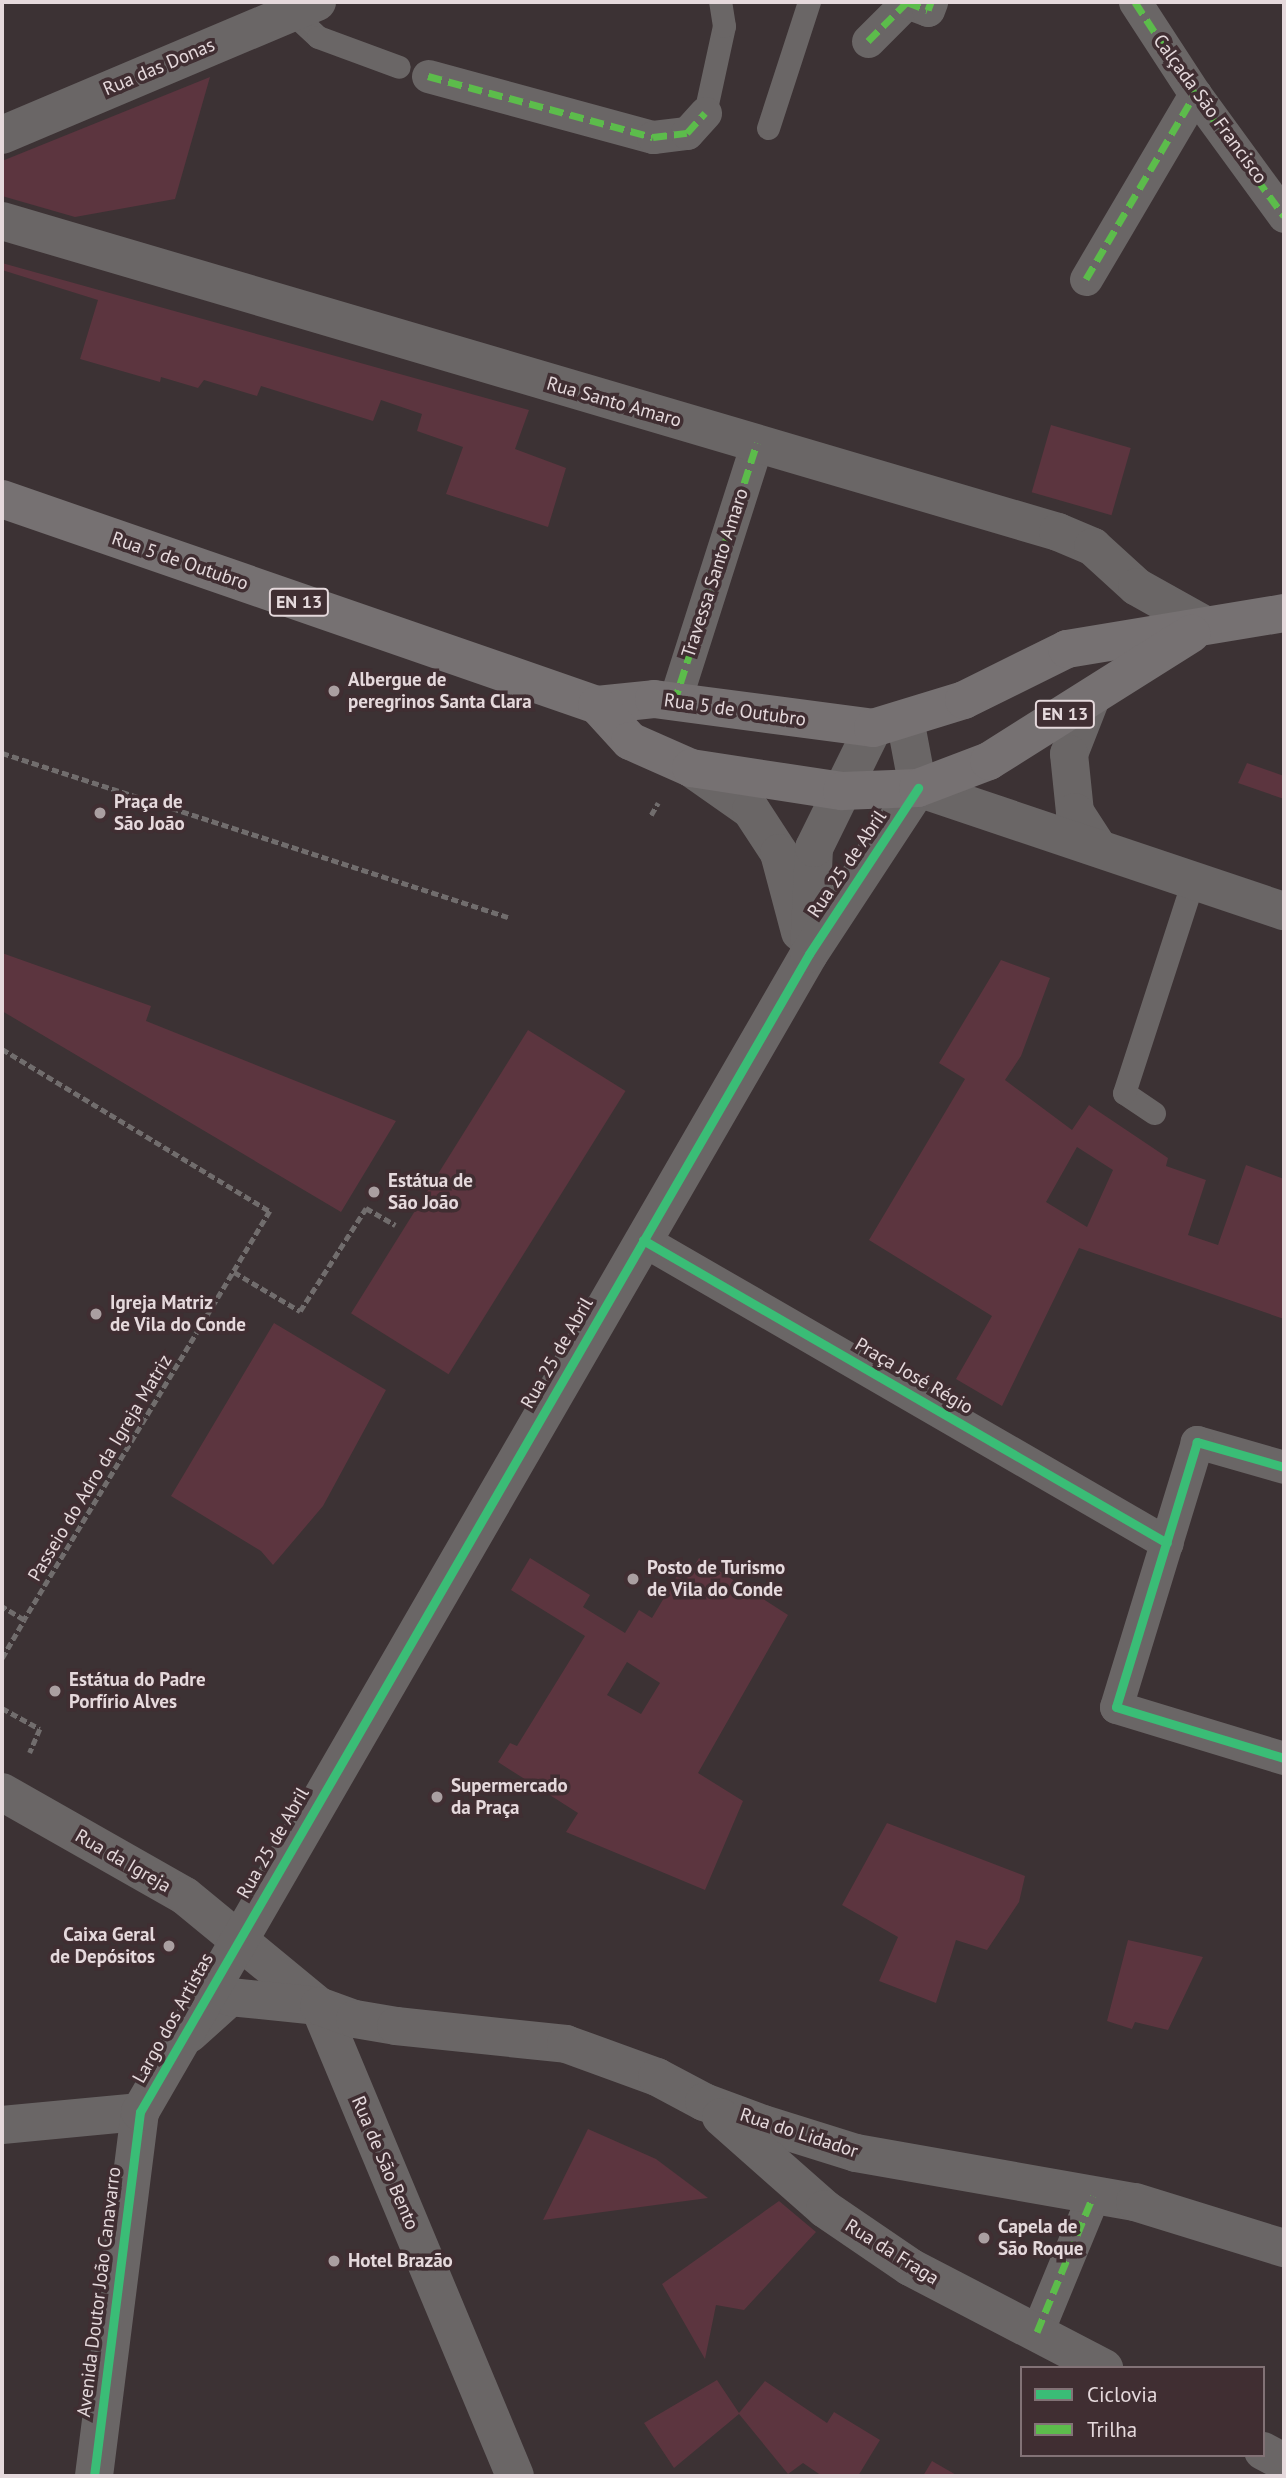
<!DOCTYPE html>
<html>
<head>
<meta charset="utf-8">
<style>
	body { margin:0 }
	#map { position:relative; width:1286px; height:2478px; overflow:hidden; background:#3c3234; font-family:"PT Sans",sans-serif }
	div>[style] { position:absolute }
	.green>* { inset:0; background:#5c353f; transform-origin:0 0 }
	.path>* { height:4.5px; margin-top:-2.25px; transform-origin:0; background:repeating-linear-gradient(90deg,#716d6d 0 7px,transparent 0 10.5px) }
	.service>* { height:23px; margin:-11.5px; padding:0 11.5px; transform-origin:11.5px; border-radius:11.5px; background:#6a6666 }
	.pedestrian>* { height:33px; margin:-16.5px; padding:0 16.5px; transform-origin:16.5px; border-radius:16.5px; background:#6a6666 }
	.minor>* { height:38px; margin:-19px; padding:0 19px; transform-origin:19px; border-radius:19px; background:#6a6666 }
	.tertiary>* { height:38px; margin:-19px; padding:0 19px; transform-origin:19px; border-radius:19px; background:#6a6666 }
	.primary>* { height:38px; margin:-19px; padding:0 19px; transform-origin:19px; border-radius:19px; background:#767172 }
	.quiet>* { height:7px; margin-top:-3.5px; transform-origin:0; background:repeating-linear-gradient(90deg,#5cbc4b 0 14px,transparent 0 21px) }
	.cycleway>* { height:9px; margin:-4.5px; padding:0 4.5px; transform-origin:4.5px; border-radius:4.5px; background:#3abd76 }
	.dots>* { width:19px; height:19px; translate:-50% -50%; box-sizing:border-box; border:4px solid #402e32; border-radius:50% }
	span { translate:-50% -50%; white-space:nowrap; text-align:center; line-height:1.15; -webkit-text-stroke:7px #402e32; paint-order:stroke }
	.shield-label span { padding:2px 5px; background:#402e32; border:2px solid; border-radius:5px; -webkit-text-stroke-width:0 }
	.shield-label { font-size:18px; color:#e5d9dc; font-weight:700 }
	.street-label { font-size:19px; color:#e5d9dc }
	.poi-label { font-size:19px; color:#e5d9dc; font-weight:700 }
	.left { translate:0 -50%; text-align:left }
	.right { translate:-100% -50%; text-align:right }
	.frame { position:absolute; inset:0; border:4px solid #e5d9dc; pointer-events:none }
	.legend { position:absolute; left:1020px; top:2366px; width:245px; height:91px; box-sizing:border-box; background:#402e32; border:2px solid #827276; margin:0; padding:9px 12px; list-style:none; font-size:21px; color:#e5d9dc }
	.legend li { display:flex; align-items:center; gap:14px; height:35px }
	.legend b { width:35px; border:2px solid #827276 }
</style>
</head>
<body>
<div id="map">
	<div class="green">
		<i style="clip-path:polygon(210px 77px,175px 199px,75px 217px,2px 196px,2px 161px)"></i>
		<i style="clip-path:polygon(2px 263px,529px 410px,515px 449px,566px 468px,548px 527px,446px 494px,463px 447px,417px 431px,422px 414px,381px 400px,373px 421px,261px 386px,257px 396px,204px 380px,198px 388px,161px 377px,160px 382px,80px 359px,98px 300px,2px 270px)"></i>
		<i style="left:1051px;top:425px;width:83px;height:70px;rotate:16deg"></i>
		<i style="clip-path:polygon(1247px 763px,1284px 776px,1284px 799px,1238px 783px)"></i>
		<i style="clip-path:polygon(2px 953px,151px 1006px,146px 1021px,396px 1121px,341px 1212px,2px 1011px)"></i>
		<i style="clip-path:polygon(evenodd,1001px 960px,1050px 978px,1021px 1056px,1005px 1080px,1072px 1130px,1089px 1105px,1168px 1158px,1166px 1166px,1206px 1180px,1188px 1235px,1218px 1245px,1246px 1165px,1284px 1179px,1284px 1319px,1079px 1248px,1002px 1406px,956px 1379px,992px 1316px,869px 1240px,965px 1079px,939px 1063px,1001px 960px,1077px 1147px,1113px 1170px,1087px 1227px,1046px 1202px,1077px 1147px)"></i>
		<i style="left:528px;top:1030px;width:115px;height:334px;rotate:32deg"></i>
		<i style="clip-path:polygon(274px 1323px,386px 1390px,323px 1506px,273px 1565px,261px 1551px,171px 1496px)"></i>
		<i style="clip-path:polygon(evenodd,530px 1558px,590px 1595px,583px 1607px,625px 1633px,639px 1610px,652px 1618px,677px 1576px,685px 1581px,699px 1558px,788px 1615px,698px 1773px,743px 1801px,705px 1890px,566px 1832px,578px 1813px,498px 1762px,510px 1743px,517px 1746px,585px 1636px,511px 1590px,530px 1558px,627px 1662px,660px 1683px,641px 1714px,607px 1695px,627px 1662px)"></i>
		<i style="clip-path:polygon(887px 1823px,1025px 1876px,1019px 1902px,987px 1950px,956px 1940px,936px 2003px,879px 1981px,898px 1937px,842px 1905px)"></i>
		<i style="clip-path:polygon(1128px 1940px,1203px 1957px,1168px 2030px,1135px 2022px,1132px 2029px,1107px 2021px)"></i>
		<i style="clip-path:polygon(588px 2129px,656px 2159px,708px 2198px,543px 2220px)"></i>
		<i style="clip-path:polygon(779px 2201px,816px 2232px,744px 2310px,716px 2305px,705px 2359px,662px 2284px)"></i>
		<i style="clip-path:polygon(717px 2380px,739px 2413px,765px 2381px,827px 2423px,834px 2412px,880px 2440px,858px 2476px,822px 2476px,803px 2463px,788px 2474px,739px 2414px,674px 2468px,644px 2423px)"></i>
		<i style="clip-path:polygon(932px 2461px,958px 2476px,923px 2476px)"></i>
	</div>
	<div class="path">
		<i style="left:2px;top:753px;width:532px;rotate:17.96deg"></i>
		<i style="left:651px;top:815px;width:14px;rotate:-60deg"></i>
		<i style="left:2px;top:1049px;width:313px;rotate:31.2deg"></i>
		<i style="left:270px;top:1211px;width:477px;rotate:121deg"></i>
		<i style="left:24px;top:1620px;width:26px;rotate:-149deg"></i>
		<i style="left:234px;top:1272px;width:77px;rotate:30.6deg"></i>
		<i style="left:300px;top:1311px;width:122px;rotate:-57.3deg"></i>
		<i style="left:366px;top:1208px;width:34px;rotate:30deg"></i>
		<i style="left:2px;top:1658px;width:44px;rotate:-59.9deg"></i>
		<i style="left:2px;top:1708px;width:43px;rotate:28.9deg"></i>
		<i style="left:40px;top:1729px;width:26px;rotate:113deg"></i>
	</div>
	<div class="service">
		<i style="left:290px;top:11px;width:38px;rotate:43deg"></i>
		<i style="left:318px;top:37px;width:86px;rotate:20.3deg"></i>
		<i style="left:705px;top:113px;width:89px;rotate:-77.7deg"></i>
		<i style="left:724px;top:26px;width:24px;rotate:-99deg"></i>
		<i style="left:768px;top:128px;width:133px;rotate:-72deg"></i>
		<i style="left:1154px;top:1113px;width:36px;rotate:-146deg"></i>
		<i style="left:1124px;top:1093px;width:223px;rotate:-72deg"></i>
	</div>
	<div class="pedestrian">
		<i style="left:1135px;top:2px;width:110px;rotate:56.9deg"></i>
		<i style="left:1195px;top:94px;width:151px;rotate:53.9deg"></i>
		<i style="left:868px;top:41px;width:55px;rotate:-45deg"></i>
		<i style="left:907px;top:2px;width:22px;rotate:21deg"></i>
		<i style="left:928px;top:10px;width:9px;rotate:-69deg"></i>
		<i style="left:428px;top:76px;width:233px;rotate:15.2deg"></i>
		<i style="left:653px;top:137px;width:34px;rotate:-7deg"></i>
		<i style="left:687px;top:133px;width:27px;rotate:-48deg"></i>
		<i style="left:1086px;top:279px;width:215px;rotate:-59.5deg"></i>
		<i style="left:674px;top:703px;width:273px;rotate:-72.3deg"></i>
		<i style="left:643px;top:1240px;width:605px;rotate:30.04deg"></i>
		<i style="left:1284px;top:1467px;width:91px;rotate:-164deg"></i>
		<i style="left:1197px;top:1442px;width:277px;rotate:107deg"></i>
		<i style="left:1116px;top:1707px;width:176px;rotate:16.9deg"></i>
		<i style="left:1037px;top:2332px;width:147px;rotate:-67.6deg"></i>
	</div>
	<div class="minor">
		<i style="left:2px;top:135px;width:342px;rotate:-22.9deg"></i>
		<i style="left:2px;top:221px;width:1101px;rotate:16.41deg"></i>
		<i style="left:1058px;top:532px;width:38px;rotate:23deg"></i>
		<i style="left:1093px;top:547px;width:59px;rotate:42.3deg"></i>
		<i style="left:1137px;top:587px;width:78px;rotate:29.2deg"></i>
		<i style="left:1091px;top:698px;width:60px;rotate:111.4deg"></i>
		<i style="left:1069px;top:754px;width:58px;rotate:84.1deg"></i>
		<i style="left:1075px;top:812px;width:40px;rotate:57.1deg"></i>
		<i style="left:918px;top:788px;width:386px;rotate:18.6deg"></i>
		<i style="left:2px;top:1792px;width:210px;rotate:29.6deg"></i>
		<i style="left:185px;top:1896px;width:173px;rotate:39.4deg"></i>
		<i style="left:319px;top:2006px;width:509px;rotate:67.36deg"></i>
		<i style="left:189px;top:2034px;width:55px;rotate:-42.1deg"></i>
		<i style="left:230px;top:1997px;width:89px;rotate:5.8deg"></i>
		<i style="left:319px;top:2006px;width:38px;rotate:20deg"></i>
		<i style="left:355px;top:2019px;width:42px;rotate:9.7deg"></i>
		<i style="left:396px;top:2026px;width:171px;rotate:6deg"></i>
		<i style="left:566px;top:2044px;width:97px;rotate:19.9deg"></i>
		<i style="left:657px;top:2077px;width:53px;rotate:28deg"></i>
		<i style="left:704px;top:2102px;width:63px;rotate:20.4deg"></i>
		<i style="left:763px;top:2124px;width:97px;rotate:17.3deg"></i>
		<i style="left:856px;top:2153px;width:283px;rotate:10deg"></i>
		<i style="left:1135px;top:2202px;width:156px;rotate:17.2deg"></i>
		<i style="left:721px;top:2117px;width:139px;rotate:41.5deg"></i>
		<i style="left:825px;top:2209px;width:103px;rotate:34.3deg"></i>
		<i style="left:910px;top:2267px;width:219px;rotate:27.5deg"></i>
		<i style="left:2px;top:2125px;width:139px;rotate:-5.4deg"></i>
		<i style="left:1263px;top:2451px;width:24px;rotate:28deg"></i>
	</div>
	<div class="tertiary">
		<i style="left:691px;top:768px;width:73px;rotate:35deg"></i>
		<i style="left:751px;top:810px;width:51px;rotate:56.9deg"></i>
		<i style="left:779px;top:853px;width:82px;rotate:75.1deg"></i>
		<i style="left:809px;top:951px;width:103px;rotate:-87.2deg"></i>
		<i style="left:814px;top:848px;width:134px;rotate:-63.8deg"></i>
		<i style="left:94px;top:2476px;width:367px;rotate:-82.8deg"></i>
		<i style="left:140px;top:2112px;width:1337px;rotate:-59.98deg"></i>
		<i style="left:809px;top:954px;width:199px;rotate:-56.7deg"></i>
		<i style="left:918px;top:788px;width:70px;rotate:-100.7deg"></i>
	</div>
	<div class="primary">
		<i style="left:2px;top:499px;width:630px;rotate:19.1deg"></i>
		<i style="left:597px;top:705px;width:57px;rotate:-6deg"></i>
		<i style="left:654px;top:699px;width:221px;rotate:7.5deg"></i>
		<i style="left:873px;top:728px;width:95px;rotate:-17.1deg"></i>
		<i style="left:964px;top:700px;width:115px;rotate:-26.3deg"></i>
		<i style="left:1067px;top:649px;width:220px;rotate:-9.4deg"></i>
		<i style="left:597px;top:705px;width:49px;rotate:47.5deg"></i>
		<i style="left:630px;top:741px;width:67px;rotate:23.9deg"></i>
		<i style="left:691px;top:768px;width:153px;rotate:8.7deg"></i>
		<i style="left:842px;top:791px;width:76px;rotate:-2.3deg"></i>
		<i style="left:918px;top:788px;width:76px;rotate:-20.8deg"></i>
		<i style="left:989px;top:761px;width:239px;rotate:-32.2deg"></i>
	</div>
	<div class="quiet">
		<i style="left:1135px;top:2px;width:110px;rotate:56.9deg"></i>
		<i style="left:1195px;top:94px;width:151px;rotate:53.9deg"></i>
		<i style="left:868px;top:41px;width:55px;rotate:-45deg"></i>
		<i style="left:907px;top:2px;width:22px;rotate:21deg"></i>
		<i style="left:928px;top:10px;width:9px;rotate:-69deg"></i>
		<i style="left:428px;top:76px;width:233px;rotate:15.2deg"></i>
		<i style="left:653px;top:137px;width:34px;rotate:-7deg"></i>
		<i style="left:687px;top:133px;width:27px;rotate:-48deg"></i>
		<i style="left:1086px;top:279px;width:215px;rotate:-59.5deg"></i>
		<i style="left:674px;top:703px;width:273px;rotate:-72.3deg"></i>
		<i style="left:1037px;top:2332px;width:147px;rotate:-67.6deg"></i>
	</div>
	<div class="cycleway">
		<i style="left:643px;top:1240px;width:605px;rotate:30.04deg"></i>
		<i style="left:1284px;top:1467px;width:91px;rotate:-164deg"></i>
		<i style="left:1197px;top:1442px;width:277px;rotate:107deg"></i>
		<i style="left:1116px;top:1707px;width:176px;rotate:16.9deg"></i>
		<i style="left:94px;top:2476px;width:367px;rotate:-82.8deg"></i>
		<i style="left:140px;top:2112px;width:1337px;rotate:-59.98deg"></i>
		<i style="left:809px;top:954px;width:199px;rotate:-56.7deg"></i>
	</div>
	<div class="dots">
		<i style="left:334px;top:691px;background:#aa9fa1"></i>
		<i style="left:100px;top:813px;background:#aa9fa1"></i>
		<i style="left:374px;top:1192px;background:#aa9fa1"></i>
		<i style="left:96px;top:1314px;background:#aa9fa1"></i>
		<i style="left:633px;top:1579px;background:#aa9fa1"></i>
		<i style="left:55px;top:1691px;background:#aa9fa1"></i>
		<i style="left:437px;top:1797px;background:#aa9fa1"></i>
		<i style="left:169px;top:1946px;background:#aa9fa1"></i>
		<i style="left:984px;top:2238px;background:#aa9fa1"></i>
		<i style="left:334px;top:2261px;background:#aa9fa1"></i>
	</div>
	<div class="shield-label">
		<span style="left:299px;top:602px">EN 13</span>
		<span style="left:1065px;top:714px">EN 13</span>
	</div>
	<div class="street-label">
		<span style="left:159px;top:67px;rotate:-23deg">Rua das Donas</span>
		<span style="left:1210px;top:109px;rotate:54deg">Calçada São Francisco</span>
		<span style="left:614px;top:402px;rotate:16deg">Rua Santo Amaro</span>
		<span style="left:180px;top:561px;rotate:19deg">Rua 5 de Outubro</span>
		<span style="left:715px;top:573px;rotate:-72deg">Travessa Santo Amaro</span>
		<span style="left:735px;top:710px;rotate:8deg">Rua 5 de Outubro</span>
		<span style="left:847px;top:864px;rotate:-56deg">Rua 25 de Abril</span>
		<span style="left:557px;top:1353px;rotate:-60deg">Rua 25 de Abril</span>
		<span style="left:914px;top:1376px;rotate:30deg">Praça José Régio</span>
		<span style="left:100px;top:1468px;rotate:-59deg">Passeio do Adro da Igreja Matriz</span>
		<span style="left:273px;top:1843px;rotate:-60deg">Rua 25 de Abril</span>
		<span style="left:123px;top:1861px;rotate:30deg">Rua da Igreja</span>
		<span style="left:173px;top:2018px;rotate:-61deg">Largo dos Artistas</span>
		<span style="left:799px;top:2133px;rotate:18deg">Rua do Lidador</span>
		<span style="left:385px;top:2163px;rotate:67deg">Rua de São Bento</span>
		<span style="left:892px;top:2252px;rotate:32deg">Rua da Fraga</span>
		<span style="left:99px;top:2292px;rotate:-83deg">Avenida Doutor João Canavarro</span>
	</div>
	<div class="poi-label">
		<span class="left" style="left:348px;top:691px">Albergue de<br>peregrinos Santa Clara</span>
		<span class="left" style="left:114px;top:813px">Praça de<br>São João</span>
		<span class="left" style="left:388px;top:1192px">Estátua de<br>São João</span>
		<span class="left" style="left:110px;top:1314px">Igreja Matriz<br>de Vila do Conde</span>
		<span class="left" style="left:647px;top:1579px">Posto de Turismo<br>de Vila do Conde</span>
		<span class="left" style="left:69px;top:1691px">Estátua do Padre<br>Porfírio Alves</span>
		<span class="left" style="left:451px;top:1797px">Supermercado<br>da Praça</span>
		<span class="right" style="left:155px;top:1946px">Caixa Geral<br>de Depósitos</span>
		<span class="left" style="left:998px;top:2238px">Capela de<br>São Roque</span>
		<span class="left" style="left:348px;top:2261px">Hotel Brazão</span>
	</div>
	<div class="frame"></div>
	<ul class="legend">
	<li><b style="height:9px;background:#3abd76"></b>Ciclovia</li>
	<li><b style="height:9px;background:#5cbc4b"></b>Trilha</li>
	</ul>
</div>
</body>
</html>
